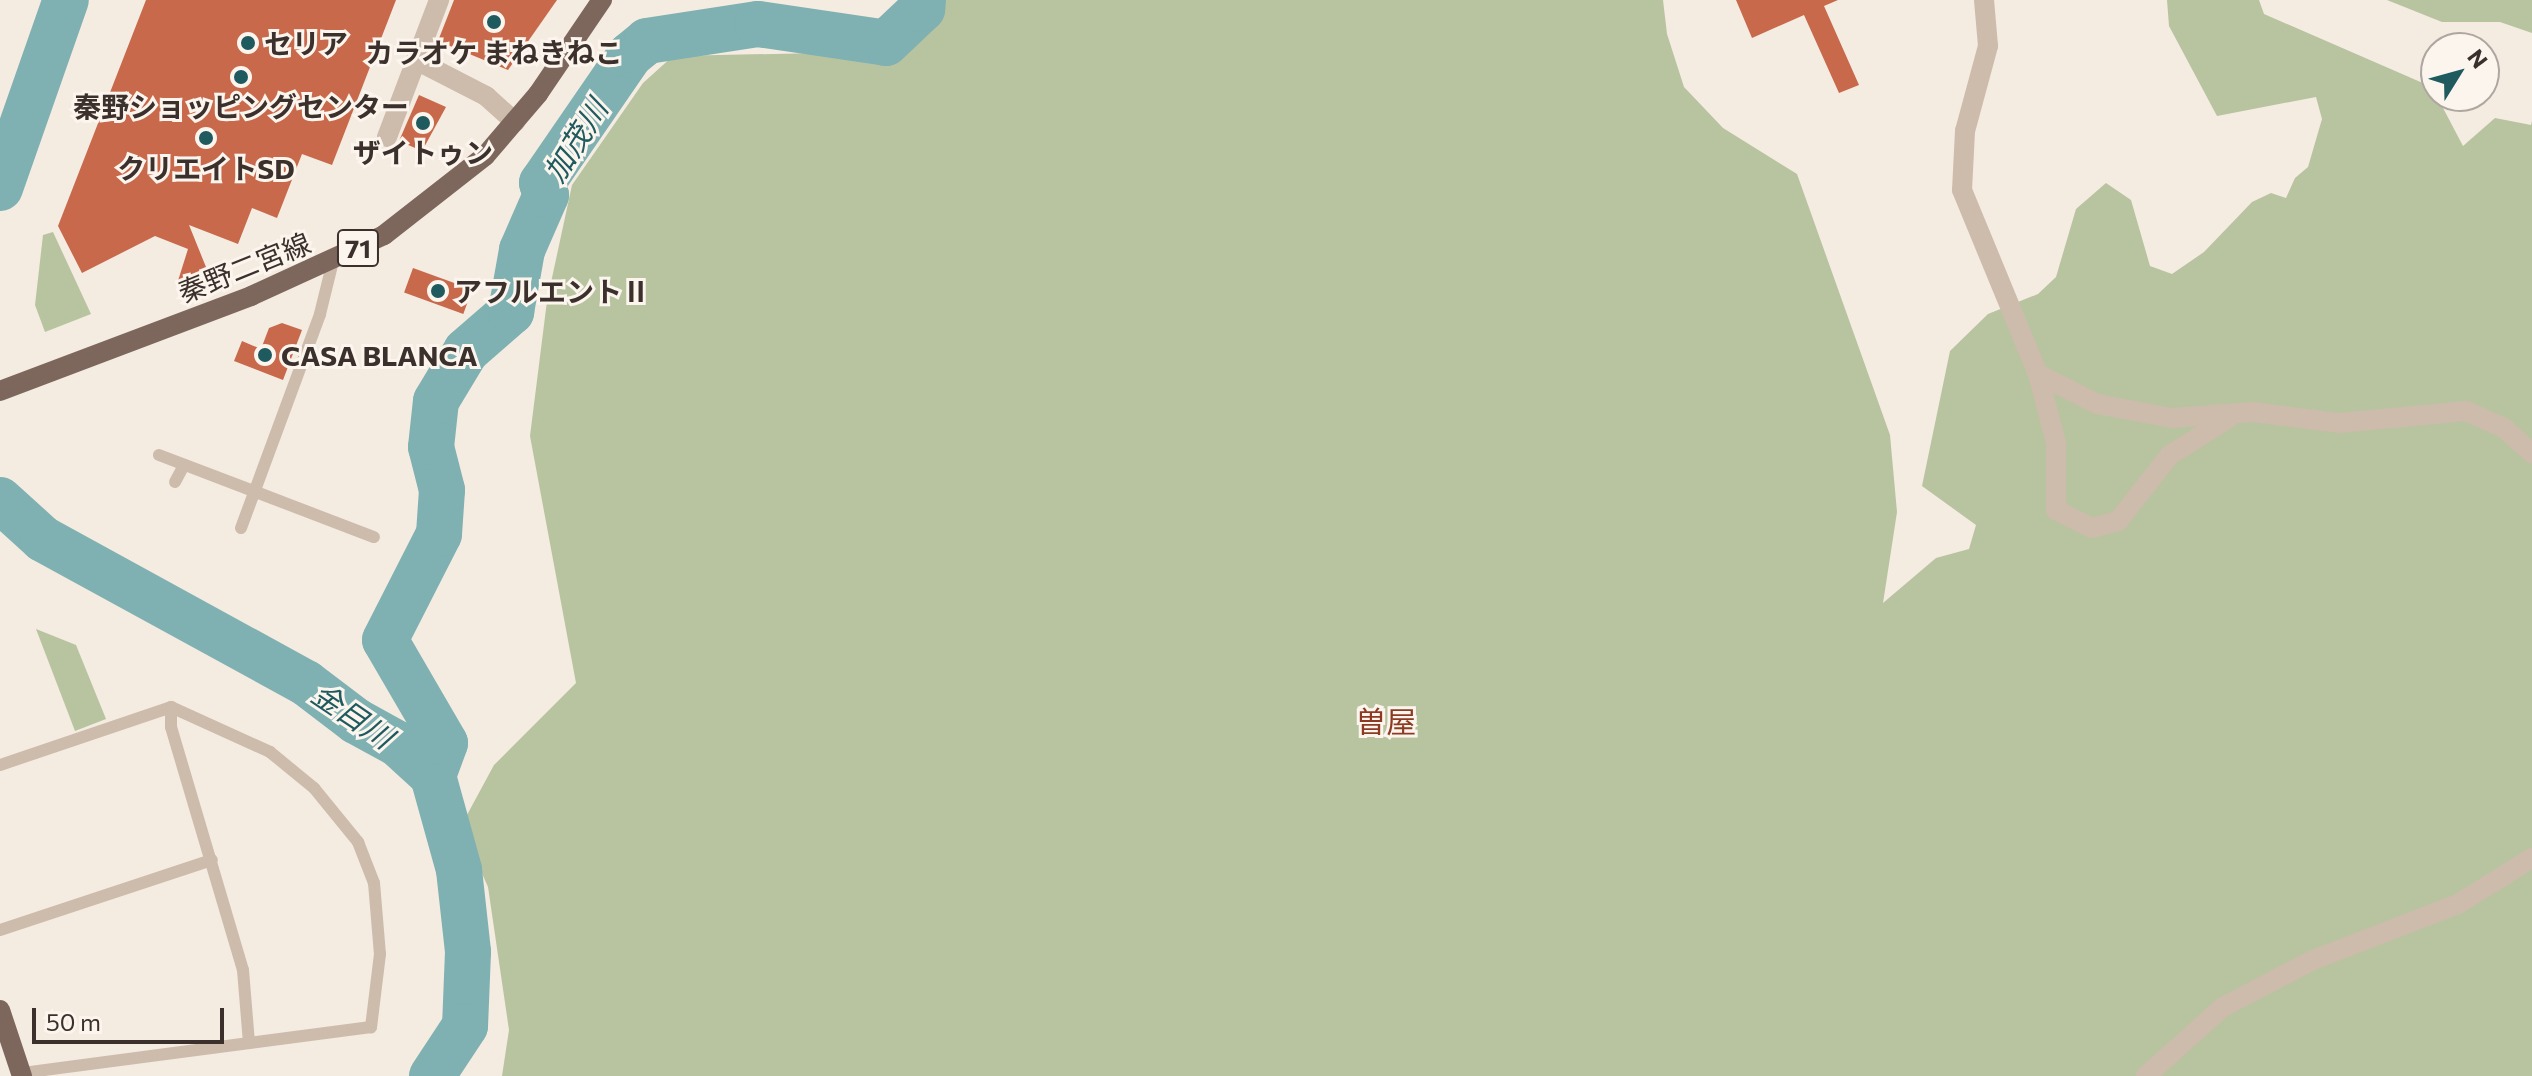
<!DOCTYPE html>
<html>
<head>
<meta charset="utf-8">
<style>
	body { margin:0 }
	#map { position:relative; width:2532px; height:1076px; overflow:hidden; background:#f4ebe1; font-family:Commissioner,"Noto Sans JP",sans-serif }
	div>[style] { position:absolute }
	.green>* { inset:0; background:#b8c4a0 }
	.stream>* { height:8px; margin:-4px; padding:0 4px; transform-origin:4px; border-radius:4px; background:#7fb0b2 }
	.river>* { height:46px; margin:-23px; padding:0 23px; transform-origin:23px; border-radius:23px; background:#7fb0b2 }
	.building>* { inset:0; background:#c8694b; transform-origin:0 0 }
	.lane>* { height:12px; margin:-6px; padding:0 6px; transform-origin:6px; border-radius:6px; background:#cdbbac }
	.street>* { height:20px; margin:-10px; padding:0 10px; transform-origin:10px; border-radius:10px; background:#cdbbac }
	.primary>* { height:20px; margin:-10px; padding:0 10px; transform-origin:10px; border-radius:10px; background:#7d675c }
	.dots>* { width:22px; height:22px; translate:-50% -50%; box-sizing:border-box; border:4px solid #fbf5ee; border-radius:50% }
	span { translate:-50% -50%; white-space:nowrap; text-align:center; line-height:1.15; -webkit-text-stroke:6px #fbf5ee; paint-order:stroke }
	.shield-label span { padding:2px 6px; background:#fbf5ee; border:2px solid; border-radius:6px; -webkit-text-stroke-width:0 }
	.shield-label { font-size:26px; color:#3b302b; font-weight:700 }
	.poi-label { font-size:28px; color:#3b302b; font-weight:700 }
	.left { translate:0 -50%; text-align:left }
	.street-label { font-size:28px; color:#3b302b }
	.water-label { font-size:30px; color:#1f5a5e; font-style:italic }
	.neighbourhood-label { font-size:30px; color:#8c3b22 }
	.north { position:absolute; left:2420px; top:32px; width:80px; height:80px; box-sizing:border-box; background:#fbf5ee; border:2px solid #aea6a0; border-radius:50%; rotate:53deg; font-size:22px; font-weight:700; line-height:32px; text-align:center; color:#3b302b }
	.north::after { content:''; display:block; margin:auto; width:28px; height:36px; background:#1f5a5e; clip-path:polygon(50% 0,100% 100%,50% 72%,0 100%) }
	.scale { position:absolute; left:32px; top:1008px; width:192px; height:36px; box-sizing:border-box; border:4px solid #3b302b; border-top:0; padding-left:10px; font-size:24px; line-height:28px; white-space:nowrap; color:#3b302b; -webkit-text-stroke:6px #fbf5ee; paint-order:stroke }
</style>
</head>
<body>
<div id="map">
	<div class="green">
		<i style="clip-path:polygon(924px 0,1663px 0,1667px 34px,1684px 87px,1723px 128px,1797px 174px,1890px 435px,1897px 512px,1883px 603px,1936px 558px,1969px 549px,1976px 525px,1922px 486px,1950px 351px,1988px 314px,2038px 294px,2056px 277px,2076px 209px,2106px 183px,2131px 200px,2150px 266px,2172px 274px,2204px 252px,2252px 202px,2271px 193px,2286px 198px,2295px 178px,2308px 167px,2322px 119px,2316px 97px,2217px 116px,2169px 26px,2167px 0,2259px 0,2264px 14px,2432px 87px,2463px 146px,2495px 118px,2531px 125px,2532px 121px,2532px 1076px,502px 1076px,509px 1030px,488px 887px,461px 826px,494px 765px,576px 683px,530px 436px,547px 301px,572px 185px,643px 83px,673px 56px,867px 52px)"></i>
		<i style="clip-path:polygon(2387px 0,2532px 0,2532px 33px,2500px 22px,2442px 22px)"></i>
		<i style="clip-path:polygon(53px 232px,91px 314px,45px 332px,35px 305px,43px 235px)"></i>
		<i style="clip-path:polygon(36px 629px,76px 645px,106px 719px,75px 731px)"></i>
	</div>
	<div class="stream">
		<i style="left:0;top:185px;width:1px"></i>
	</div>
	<div class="river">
		<i style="left:0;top:188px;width:199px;rotate:-70.7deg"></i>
		<i style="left:0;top:500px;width:58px;rotate:42.2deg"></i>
		<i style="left:43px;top:539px;width:300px;rotate:28.7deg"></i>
		<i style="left:306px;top:683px;width:63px;rotate:37.2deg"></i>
		<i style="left:356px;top:721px;width:48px;rotate:28.7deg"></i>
		<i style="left:398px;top:744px;width:47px;rotate:42.4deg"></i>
		<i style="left:433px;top:776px;width:98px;rotate:74.5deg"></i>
		<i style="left:459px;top:870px;width:82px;rotate:83.7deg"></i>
		<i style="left:468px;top:952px;width:74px;rotate:92.3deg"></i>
		<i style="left:465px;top:1026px;width:60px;rotate:123.4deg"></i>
		<i style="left:433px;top:776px;width:35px;rotate:-70deg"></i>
		<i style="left:445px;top:743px;width:119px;rotate:-120.2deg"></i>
		<i style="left:385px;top:640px;width:119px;rotate:-63deg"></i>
		<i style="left:439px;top:534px;width:44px;rotate:-86.1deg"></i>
		<i style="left:442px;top:490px;width:44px;rotate:-104.3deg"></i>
		<i style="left:431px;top:447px;width:46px;rotate:-83.8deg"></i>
		<i style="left:436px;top:401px;width:58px;rotate:-59deg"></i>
		<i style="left:466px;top:351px;width:60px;rotate:-40.9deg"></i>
		<i style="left:511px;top:312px;width:63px;rotate:-79.9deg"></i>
		<i style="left:522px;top:250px;width:60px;rotate:-66.4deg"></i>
		<i style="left:546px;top:195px;width:13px;rotate:-108deg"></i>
		<i style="left:542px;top:183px;width:155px;rotate:-55.5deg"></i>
		<i style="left:630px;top:55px;width:22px;rotate:-39deg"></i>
		<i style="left:647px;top:41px;width:112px;rotate:-8.7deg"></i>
		<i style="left:758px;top:24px;width:129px;rotate:8.4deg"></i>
		<i style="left:886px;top:43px;width:50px;rotate:-43.4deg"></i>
		<i style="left:922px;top:9px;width:9px;rotate:-84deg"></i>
	</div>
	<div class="building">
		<i style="clip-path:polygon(146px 0,396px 0,332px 165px,302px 154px,277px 218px,252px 208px,238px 244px,189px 225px,208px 272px,177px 284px,188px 249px,155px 236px,82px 273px,58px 226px)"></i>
		<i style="clip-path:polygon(454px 0,557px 0,508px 70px,438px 41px)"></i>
		<i style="clip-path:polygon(1736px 0,1838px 0,1824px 6px,1859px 85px,1839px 93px,1804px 15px,1752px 38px)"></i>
		<i style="clip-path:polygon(419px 95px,446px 107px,422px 151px,399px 141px)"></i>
		<i style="left:413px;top:268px;width:63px;height:26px;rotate:20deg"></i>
		<i style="clip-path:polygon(282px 323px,302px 330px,283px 380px,234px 361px,242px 341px,261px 349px,269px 328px)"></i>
	</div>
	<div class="lane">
		<i style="left:159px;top:455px;width:230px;rotate:20.9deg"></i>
		<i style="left:175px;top:482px;width:19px;rotate:-62deg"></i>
		<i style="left:241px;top:528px;width:228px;rotate:-69.7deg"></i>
		<i style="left:320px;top:314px;width:55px;rotate:-76.2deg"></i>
		<i style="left:171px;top:707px;width:20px;rotate:90deg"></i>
		<i style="left:171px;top:727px;width:253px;rotate:73.5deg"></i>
		<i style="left:243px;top:970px;width:73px;rotate:85.3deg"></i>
		<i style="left:0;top:765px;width:181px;rotate:-18.7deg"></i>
		<i style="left:171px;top:707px;width:109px;rotate:24.4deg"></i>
		<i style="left:270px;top:752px;width:57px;rotate:39.3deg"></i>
		<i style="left:314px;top:788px;width:70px;rotate:50.8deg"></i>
		<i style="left:358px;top:842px;width:44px;rotate:68.7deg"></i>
		<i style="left:374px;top:883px;width:71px;rotate:85.2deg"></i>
		<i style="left:380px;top:954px;width:74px;rotate:97deg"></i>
		<i style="left:371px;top:1027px;width:353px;rotate:172.5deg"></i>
		<i style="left:0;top:930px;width:223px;rotate:-18.3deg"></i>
	</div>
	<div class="street">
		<i style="left:1984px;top:0;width:46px;rotate:85deg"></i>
		<i style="left:1988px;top:46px;width:88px;rotate:105.1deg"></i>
		<i style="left:1965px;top:131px;width:59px;rotate:92.9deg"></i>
		<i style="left:1962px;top:190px;width:199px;rotate:67.6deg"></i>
		<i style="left:2038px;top:374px;width:66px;rotate:27deg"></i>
		<i style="left:2097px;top:404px;width:76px;rotate:10.6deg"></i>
		<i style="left:2172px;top:418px;width:81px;rotate:-4.2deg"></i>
		<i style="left:2253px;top:412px;width:87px;rotate:7.3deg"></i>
		<i style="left:2339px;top:423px;width:128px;rotate:-5.4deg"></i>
		<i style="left:2466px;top:411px;width:42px;rotate:24.1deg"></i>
		<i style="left:2504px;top:428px;width:38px;rotate:42deg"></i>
		<i style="left:416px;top:60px;width:79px;rotate:27.2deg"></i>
		<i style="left:486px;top:96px;width:39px;rotate:42deg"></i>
		<i style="left:387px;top:137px;width:147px;rotate:-69.2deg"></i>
		<i style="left:2038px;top:374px;width:71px;rotate:75.4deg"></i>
		<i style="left:2056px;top:443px;width:67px;rotate:90deg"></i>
		<i style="left:2056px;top:510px;width:40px;rotate:26.6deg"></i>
		<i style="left:2092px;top:528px;width:27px;rotate:-15deg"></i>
		<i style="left:2118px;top:521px;width:84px;rotate:-51.8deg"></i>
		<i style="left:2170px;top:455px;width:70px;rotate:-32.1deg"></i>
		<i style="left:2146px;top:1076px;width:103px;rotate:-41.9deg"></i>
		<i style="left:2223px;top:1007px;width:102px;rotate:-27.6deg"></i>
		<i style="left:2313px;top:960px;width:155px;rotate:-21.1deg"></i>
		<i style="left:2458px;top:904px;width:87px;rotate:-31.9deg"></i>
	</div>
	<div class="primary">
		<i style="left:0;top:391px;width:268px;rotate:-20.7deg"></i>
		<i style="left:251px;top:296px;width:146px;rotate:-24.6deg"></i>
		<i style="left:384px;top:235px;width:128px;rotate:-38deg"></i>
		<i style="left:485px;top:156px;width:82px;rotate:-49.5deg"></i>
		<i style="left:538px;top:94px;width:114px;rotate:-55.8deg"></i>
		<i style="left:0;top:1010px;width:70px;rotate:71.6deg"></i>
	</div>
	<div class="dots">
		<i style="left:494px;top:22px;background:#1f5a5e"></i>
		<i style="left:248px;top:43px;background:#1f5a5e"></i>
		<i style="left:241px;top:77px;background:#1f5a5e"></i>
		<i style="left:423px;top:123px;background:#1f5a5e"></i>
		<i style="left:206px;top:138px;background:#1f5a5e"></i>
		<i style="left:438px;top:291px;background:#1f5a5e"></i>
		<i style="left:265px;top:355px;background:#1f5a5e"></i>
	</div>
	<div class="shield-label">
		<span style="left:358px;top:248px">71</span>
	</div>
	<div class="poi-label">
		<span class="left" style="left:264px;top:43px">セリア</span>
		<span style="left:494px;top:52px">カラオケ まねきねこ</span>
		<span style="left:241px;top:106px">秦野ショッピングセンター</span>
		<span style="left:423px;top:152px">ザイトゥン</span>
		<span style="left:206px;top:168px">クリエイトSD</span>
		<span class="left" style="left:454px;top:291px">アフルエントⅡ</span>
		<span class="left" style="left:281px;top:355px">CASA BLANCA</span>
	</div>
	<div class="street-label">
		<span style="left:244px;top:267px;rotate:-22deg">秦野二宮線</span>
	</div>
	<div class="water-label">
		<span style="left:575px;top:140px;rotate:-58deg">加茂川</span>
		<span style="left:353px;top:715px;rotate:34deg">金目川</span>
	</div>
	<div class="neighbourhood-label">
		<span style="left:1386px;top:721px">曽屋</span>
	</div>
	<div class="north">N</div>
	<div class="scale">50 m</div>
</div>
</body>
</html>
